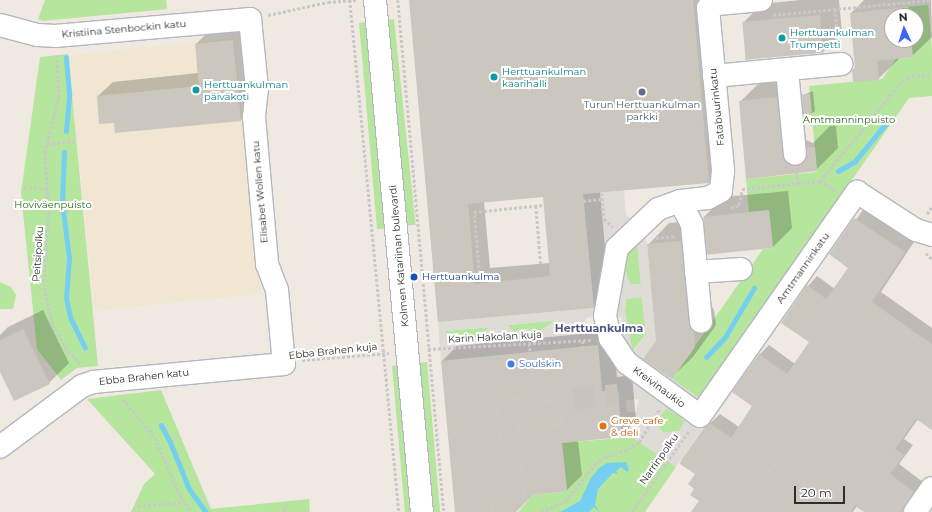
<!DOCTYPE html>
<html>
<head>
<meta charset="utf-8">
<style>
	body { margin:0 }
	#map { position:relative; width:932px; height:512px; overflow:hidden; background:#efe9e1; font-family:Montserrat,sans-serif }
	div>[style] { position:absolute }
	.education>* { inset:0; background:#f0e6d1; transform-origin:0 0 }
	.green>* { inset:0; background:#b6e59e; transform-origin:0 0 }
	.plaza>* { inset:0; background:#dfdcd8 }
	.water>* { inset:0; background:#75cff0 }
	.shadow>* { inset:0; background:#0003 }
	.stream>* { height:5px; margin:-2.5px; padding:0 2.5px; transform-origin:2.5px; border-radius:2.5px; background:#75cff0 }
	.building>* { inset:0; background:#cbc7bf; transform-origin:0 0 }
	.minor-tunnel>* { height:22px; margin-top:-11px; transform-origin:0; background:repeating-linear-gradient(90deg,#c8c4bd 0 22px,transparent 0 33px) }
	.path>* { height:2.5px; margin-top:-1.25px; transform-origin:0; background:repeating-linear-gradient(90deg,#c9c9c9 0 3px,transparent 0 5px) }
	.roads { filter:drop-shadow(1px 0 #b4b7c1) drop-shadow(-1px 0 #b4b7c1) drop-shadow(0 1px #b4b7c1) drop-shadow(0 -1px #b4b7c1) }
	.minor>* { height:22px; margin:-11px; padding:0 11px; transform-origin:11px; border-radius:11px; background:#fff }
	.dots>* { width:11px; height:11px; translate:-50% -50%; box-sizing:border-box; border:2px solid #fff; border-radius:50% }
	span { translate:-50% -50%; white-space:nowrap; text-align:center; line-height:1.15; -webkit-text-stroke:4px #fff; paint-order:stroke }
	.street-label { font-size:10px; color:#2e2e2e }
	.culture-label { font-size:10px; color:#0d838f }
	.left { translate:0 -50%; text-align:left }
	.service-label { font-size:10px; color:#4e5e75 }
	.park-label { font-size:10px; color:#2c6e1b }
	.transit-label { font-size:10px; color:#164399 }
	.shop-label { font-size:10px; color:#366cbe }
	.food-label { font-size:10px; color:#c56008 }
	.neighbourhood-label { font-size:11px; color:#4d5680; font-weight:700 }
	.north { position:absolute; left:884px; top:8px; width:40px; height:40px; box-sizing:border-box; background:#fff; border:1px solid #ababab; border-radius:50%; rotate:356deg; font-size:11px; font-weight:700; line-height:16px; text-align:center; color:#2e2e2e }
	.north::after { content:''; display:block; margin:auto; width:14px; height:18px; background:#4264fb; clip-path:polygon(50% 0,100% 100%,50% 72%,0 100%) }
	.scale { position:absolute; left:794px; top:486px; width:51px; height:18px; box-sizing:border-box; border:2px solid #2e2e2e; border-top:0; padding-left:5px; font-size:12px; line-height:14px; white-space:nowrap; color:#2e2e2e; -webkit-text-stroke:3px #fff; paint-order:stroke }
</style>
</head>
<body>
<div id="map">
	<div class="education">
		<i style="left:234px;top:38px;width:257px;height:167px;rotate:84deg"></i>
	</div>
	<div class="green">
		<i style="clip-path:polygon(45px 0,166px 0,167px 9px,43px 21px,38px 19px)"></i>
		<i style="clip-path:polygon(928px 5px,932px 51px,932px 96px,909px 98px,699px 399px,672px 379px,763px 249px,773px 248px,769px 210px,749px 212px,746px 179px,817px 172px,809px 86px,882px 79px,896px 59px,913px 57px,911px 40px,916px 40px,916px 16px,909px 16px,908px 7px)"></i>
		<i style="left:394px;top:19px;width:207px;height:9px;rotate:84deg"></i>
		<i style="left:368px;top:22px;width:207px;height:9px;rotate:85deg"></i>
		<i style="clip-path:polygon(68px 54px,98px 366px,77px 368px,61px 380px,37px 349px,21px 193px,40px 57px)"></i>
		<i style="clip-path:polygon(638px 245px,641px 284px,630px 285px,620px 258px,624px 246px)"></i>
		<i style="clip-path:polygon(0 282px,11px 287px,16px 295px,13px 309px,0 309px)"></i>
		<i style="clip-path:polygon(642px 297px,646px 334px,632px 352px,625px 312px,626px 298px)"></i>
		<i style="clip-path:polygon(557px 320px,536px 333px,527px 329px,514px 332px,507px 325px)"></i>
		<i style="clip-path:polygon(491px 327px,475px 338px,464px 337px,453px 343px,445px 331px)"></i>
		<i style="left:427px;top:362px;width:151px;height:9px;rotate:85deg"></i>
		<i style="left:401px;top:365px;width:148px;height:9px;rotate:85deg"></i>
		<i style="clip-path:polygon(161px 390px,211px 509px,309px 499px,310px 512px,131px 512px,144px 484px,155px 474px,87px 399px)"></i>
		<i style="clip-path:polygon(667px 407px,685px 421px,679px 431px,663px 433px,655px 421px)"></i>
		<i style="clip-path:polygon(632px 437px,676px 467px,645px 512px,518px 512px,533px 495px,567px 491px,562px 443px)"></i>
	</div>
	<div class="plaza">
		<i style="clip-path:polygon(evenodd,624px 190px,626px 215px,641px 226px,647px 244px,656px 341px,644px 359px,716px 410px,676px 467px,632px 437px,622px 437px,617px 390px,602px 391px,598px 345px,441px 361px,438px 322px,594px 308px,583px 194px,624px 190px,637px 245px,641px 284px,630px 285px,620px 258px,624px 246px,637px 245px,624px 190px,642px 297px,646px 334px,633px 352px,625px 312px,626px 299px,642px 297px,624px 190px,597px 316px,601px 332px,581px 333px,586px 318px,597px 316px,624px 190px,615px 316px,622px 318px,620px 326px,616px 326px,615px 316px,624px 190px,556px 321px,536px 333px,527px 329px,514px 332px,507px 325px,556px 321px,624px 190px,490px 327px,475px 338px,464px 337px,454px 343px,445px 331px,490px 327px,624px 190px,639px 399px,636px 412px,627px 412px,626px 400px,639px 399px,624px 190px,667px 408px,685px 421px,679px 431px,663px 433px,656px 421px,667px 408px,624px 190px,635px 418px,641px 433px,630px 436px,629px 428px,635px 418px)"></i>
	</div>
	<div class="water">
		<i style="clip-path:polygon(626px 462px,629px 470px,627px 472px,621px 467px,616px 471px,618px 474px,613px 473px,598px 489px,595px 505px,600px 512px,594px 507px,589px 512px,560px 512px,580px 501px,591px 478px,599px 468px,607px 463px)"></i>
	</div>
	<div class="shadow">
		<i style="clip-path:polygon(evenodd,410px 0,710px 0,724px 166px,709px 182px,600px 192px,609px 291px,593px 307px,438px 321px,410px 0,544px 196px,550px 263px,490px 268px,484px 202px,544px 196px)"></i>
		<i style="clip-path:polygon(800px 0,839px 0,842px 33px,823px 52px,743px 23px,762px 4px)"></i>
		<i style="clip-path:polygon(evenodd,864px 0,931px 0,932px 37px,912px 56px,900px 58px,878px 79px,853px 70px,856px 67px,851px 13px,864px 0,892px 16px,916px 16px,916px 40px,892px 40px,892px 16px)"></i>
		<i style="clip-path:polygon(247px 26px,255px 105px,241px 120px,115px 122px,98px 96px,113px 82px,198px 73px,196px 44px,210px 30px)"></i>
		<i style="clip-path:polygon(798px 76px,802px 108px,803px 95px,813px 91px,815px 111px,811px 114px,803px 115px,806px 140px,813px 143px,830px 126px,836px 126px,838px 148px,816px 170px,747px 178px,740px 102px,762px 80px)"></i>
		<i style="clip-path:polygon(788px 191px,792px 228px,773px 247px,704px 217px,723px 197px)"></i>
		<i style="clip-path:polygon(864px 209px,914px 242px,881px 292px,932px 328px,932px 428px,918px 419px,904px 439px,913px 445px,899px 464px,923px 482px,902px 512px,867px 512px,857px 506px,853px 512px,692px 512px,700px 501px,696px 488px,696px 474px,705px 428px,720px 414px,739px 427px,753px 406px,759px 355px,769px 345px,795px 364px,810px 342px,808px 286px,817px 276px,835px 289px,849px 268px,830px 254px)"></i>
		<i style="clip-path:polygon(702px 220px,709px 302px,714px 310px,716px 325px,693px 357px,671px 378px,657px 341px,648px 245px,669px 223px)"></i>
		<i style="clip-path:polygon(43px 310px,69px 363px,49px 383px,15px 400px,0 369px,0 335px,8px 327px)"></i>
		<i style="clip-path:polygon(612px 331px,617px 377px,632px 375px,636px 421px,621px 436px,578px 441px,582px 475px,567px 490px,533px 494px,515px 512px,456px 512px,442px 361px,457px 346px)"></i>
	</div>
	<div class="stream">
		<i style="left:66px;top:131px;width:38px;rotate:-85deg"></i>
		<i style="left:69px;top:93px;width:36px;rotate:-95deg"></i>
		<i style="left:64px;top:152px;width:50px;rotate:92.3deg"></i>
		<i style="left:62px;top:202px;width:56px;rotate:82.9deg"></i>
		<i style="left:69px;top:258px;width:40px;rotate:94.3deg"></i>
		<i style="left:66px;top:298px;width:19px;rotate:78deg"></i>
		<i style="left:70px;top:317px;width:34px;rotate:64deg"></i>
		<i style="left:838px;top:171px;width:20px;rotate:-30deg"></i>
		<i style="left:855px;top:161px;width:50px;rotate:-50.6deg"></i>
		<i style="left:706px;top:357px;width:28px;rotate:-46deg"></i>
		<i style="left:725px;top:337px;width:57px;rotate:-59.4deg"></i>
		<i style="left:161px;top:425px;width:19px;rotate:62deg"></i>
		<i style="left:170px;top:442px;width:51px;rotate:68deg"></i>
		<i style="left:189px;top:489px;width:29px;rotate:54deg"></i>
	</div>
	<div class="building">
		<i style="clip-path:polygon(evenodd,409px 0,693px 0,709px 183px,583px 194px,594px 308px,438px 322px,409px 0,543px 197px,550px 276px,475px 284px,468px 204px,543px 197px)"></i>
		<i style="clip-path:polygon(908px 7px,909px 16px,892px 16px,892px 40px,911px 40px,913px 57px,877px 61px,879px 80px,853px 82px,852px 70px,855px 69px,850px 13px)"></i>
		<i style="left:820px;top:15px;width:38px;height:78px;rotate:85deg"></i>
		<i style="clip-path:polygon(233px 40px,241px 121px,115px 133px,114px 123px,99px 124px,97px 96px,199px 86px,195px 44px)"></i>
		<i style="left:810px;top:94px;width:21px;height:8px;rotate:85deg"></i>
		<i style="clip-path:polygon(777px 97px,785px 161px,790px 165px,802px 164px,806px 159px,807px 147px,815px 147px,817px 171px,746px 179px,739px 101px)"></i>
		<i style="left:769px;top:210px;width:38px;height:66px;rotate:84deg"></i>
		<i style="clip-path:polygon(854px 218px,905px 252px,872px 302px,932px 344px,932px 430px,916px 419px,895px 449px,904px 455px,890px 474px,914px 492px,901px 512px,864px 512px,855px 506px,851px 512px,691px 512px,699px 501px,690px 495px,694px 489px,688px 484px,695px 474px,680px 464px,682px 459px,704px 428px,710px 423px,731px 438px,752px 406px,732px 392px,759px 354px,787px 374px,809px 342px,781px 323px,807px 285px,826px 299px,848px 268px,829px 254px)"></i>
		<i style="clip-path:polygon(681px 241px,689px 323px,694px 332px,695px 347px,672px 379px,643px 359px,656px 341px,647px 244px)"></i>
		<i style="clip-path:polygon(23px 329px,50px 384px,14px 401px,0 372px,0 340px)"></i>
		<i style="clip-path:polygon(598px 345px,602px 391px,618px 390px,622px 437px,562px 443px,567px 491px,533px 495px,516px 512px,455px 512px,441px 361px)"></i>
	</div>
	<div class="minor-tunnel">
		<i style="left:573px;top:399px;width:45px;rotate:-5.1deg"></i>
	</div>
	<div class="path">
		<i style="left:350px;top:0;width:514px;rotate:84.53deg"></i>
		<i style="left:398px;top:0;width:514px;rotate:84.87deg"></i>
		<i style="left:835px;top:9px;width:37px;rotate:84deg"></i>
		<i style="left:268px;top:15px;width:61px;rotate:-12.2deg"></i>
		<i style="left:328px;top:2px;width:28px;rotate:-4deg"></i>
		<i style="left:773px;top:15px;width:160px;rotate:-5.4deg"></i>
		<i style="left:57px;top:55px;width:42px;rotate:87.3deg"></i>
		<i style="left:59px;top:97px;width:57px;rotate:104.3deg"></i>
		<i style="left:45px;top:152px;width:62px;rotate:86.3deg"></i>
		<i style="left:49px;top:214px;width:74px;rotate:93.9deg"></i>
		<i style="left:44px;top:288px;width:38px;rotate:76deg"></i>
		<i style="left:53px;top:325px;width:30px;rotate:60deg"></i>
		<i style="left:68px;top:351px;width:20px;rotate:45deg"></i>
		<i style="left:47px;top:144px;width:28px;rotate:-6deg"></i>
		<i style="left:797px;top:172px;width:11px;rotate:85deg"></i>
		<i style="left:820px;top:181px;width:129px;rotate:-50.6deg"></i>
		<i style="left:902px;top:81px;width:11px;rotate:-27deg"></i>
		<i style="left:912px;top:76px;width:20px;rotate:-6deg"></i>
		<i style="left:24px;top:187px;width:23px;rotate:5deg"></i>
		<i style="left:742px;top:189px;width:78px;rotate:-5.9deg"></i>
		<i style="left:820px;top:181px;width:19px;rotate:32deg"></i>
		<i style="left:602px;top:193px;width:26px;rotate:86deg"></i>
		<i style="left:604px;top:219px;width:12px;rotate:42deg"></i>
		<i style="left:536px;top:206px;width:59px;rotate:85.2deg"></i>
		<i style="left:731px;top:208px;width:9px;rotate:-21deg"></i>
		<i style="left:739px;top:205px;width:14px;rotate:-78deg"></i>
		<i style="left:927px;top:214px;width:9px;rotate:-58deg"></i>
		<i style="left:656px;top:238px;width:19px;rotate:-6deg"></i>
		<i style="left:926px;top:253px;width:8px;rotate:45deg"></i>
		<i style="left:479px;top:273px;width:61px;rotate:-94.7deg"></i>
		<i style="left:474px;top:212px;width:129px;rotate:-5.8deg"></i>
		<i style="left:583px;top:341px;width:6px;rotate:90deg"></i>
		<i style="left:428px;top:349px;width:163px;rotate:-3.2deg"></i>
		<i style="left:302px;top:360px;width:87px;rotate:-4.6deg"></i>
		<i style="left:822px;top:393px;width:25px;rotate:37deg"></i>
		<i style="left:123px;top:399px;width:50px;rotate:50.6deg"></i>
		<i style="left:155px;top:438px;width:62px;rotate:66.3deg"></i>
		<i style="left:180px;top:495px;width:20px;rotate:57deg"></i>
		<i style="left:517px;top:428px;width:44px;rotate:-5.2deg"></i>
		<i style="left:561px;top:424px;width:23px;rotate:-97deg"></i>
		<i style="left:558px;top:401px;width:14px;rotate:176deg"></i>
		<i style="left:544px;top:402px;width:7px;rotate:-90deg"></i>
		<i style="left:544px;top:395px;width:10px;rotate:174deg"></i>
		<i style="left:519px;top:444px;width:18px;rotate:174deg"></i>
		<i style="left:501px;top:446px;width:46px;rotate:-96.2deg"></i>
		<i style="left:496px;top:400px;width:38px;rotate:-6deg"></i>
		<i style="left:534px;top:396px;width:53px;rotate:-95.4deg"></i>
		<i style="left:774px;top:463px;width:50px;rotate:35.3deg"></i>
		<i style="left:138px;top:506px;width:46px;rotate:-5deg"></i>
		<i style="left:284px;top:512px;width:9px;rotate:-72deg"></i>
		<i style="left:493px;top:512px;width:12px;rotate:-95deg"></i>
		<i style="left:492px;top:500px;width:32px;rotate:-5deg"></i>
		<i style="left:524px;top:497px;width:85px;rotate:-95.4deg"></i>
		<i style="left:516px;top:412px;width:5px;rotate:180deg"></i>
		<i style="left:511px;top:412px;width:13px;rotate:-99deg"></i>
		<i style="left:541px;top:512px;width:27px;rotate:-24deg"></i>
		<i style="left:566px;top:501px;width:47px;rotate:-51.9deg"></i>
		<i style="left:595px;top:464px;width:12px;rotate:-35deg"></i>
		<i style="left:605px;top:457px;width:24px;rotate:-19deg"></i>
		<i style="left:628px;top:449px;width:13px;rotate:-32deg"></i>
		<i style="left:639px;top:442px;width:39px;rotate:-58deg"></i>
		<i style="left:632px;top:512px;width:99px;rotate:-54.9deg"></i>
		<i style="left:740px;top:512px;width:242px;rotate:-55.3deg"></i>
		<i style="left:878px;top:313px;width:51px;rotate:34.6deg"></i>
		<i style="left:920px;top:342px;width:208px;rotate:125deg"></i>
	</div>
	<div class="roads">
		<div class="minor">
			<i style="left:375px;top:0;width:514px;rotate:84.76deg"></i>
			<i style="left:761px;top:0;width:44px;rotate:174.8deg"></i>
			<i style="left:717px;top:4px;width:10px;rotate:156deg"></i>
			<i style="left:708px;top:8px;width:164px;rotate:84.7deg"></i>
			<i style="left:723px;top:171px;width:20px;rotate:96deg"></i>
			<i style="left:721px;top:191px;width:15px;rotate:152deg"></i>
			<i style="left:708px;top:198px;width:28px;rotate:174deg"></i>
			<i style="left:680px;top:201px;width:23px;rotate:160deg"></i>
			<i style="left:658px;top:209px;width:57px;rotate:136.4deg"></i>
			<i style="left:617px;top:248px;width:69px;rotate:100deg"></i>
			<i style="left:605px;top:316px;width:23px;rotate:77deg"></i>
			<i style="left:610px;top:338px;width:30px;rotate:56deg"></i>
			<i style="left:627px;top:363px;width:90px;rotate:36deg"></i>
			<i style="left:700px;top:416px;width:274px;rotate:-55deg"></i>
			<i style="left:857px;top:192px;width:70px;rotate:32.8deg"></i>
			<i style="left:916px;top:230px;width:17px;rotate:17deg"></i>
			<i style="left:0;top:25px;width:39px;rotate:15deg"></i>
			<i style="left:38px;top:35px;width:17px;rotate:3deg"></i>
			<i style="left:55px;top:36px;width:196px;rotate:-5deg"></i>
			<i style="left:250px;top:19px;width:69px;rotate:84.2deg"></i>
			<i style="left:257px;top:88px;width:29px;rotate:96deg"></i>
			<i style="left:254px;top:117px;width:148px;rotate:84.9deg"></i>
			<i style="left:267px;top:264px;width:28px;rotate:69deg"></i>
			<i style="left:277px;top:290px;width:74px;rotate:84.6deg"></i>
			<i style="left:284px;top:364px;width:192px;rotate:174.6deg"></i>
			<i style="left:93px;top:382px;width:12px;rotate:160deg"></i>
			<i style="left:82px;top:386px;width:102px;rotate:143.4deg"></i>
			<i style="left:787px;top:70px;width:84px;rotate:84.6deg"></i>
			<i style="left:714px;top:76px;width:128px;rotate:-5.4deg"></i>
			<i style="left:680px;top:201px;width:27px;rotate:63deg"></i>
			<i style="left:692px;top:225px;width:97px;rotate:84.7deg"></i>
			<i style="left:696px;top:272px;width:45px;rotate:-3.8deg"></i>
			<i style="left:915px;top:512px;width:29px;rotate:-55deg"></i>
		</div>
	</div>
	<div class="dots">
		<i style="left:782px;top:38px;background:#0f9aa8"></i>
		<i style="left:494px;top:77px;background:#0f9aa8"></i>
		<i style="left:196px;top:90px;background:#0f9aa8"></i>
		<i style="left:642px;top:92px;background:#5c6f8a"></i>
		<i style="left:414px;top:277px;background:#1a4fb4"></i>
		<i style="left:511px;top:364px;background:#3f7fe0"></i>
		<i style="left:603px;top:426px;background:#e8710a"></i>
	</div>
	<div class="street-label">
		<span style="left:124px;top:29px;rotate:-5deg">Kristiina Stenbockin katu</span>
		<span style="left:717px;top:107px;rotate:-96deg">Fatabuurinkatu</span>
		<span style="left:260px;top:192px;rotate:-95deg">Elisabet Wollen katu</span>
		<span style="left:38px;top:254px;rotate:-86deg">Peitsipolku</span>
		<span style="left:399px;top:256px;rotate:-95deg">Kolmen Katariinan bulevardi</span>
		<span style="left:803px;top:268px;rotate:-55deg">Amtmanninkatu</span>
		<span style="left:495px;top:337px;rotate:-3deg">Karin Hakolan kuja</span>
		<span style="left:333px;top:351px;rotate:-6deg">Ebba Brahen kuja</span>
		<span style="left:144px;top:377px;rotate:-6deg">Ebba Brahen katu</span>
		<span style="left:659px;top:387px;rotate:36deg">Kreivinaukio</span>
		<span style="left:659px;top:459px;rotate:-55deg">Narrinpolku</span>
	</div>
	<div class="culture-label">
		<span class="left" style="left:790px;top:38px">Herttuankulman<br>Trumpetti</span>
		<span class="left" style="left:502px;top:77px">Herttuankulman<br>kaarihalli</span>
		<span class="left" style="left:204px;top:90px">Herttuankulman<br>päiväkoti</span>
	</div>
	<div class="service-label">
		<span style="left:642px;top:110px">Turun Herttuankulman<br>parkki</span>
	</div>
	<div class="park-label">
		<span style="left:849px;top:120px">Amtmanninpuisto</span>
		<span style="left:53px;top:205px">Hoviväenpuisto</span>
	</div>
	<div class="transit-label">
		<span class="left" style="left:422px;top:277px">Herttuankulma</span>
	</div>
	<div class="shop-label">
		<span class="left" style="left:519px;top:364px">Soulskin</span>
	</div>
	<div class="food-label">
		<span class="left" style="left:611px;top:426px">Greve cafe<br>&amp; deli</span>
	</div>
	<div class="neighbourhood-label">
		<span style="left:599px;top:328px">Herttuankulma</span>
	</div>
	<div class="north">N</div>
	<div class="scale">20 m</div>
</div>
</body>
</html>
